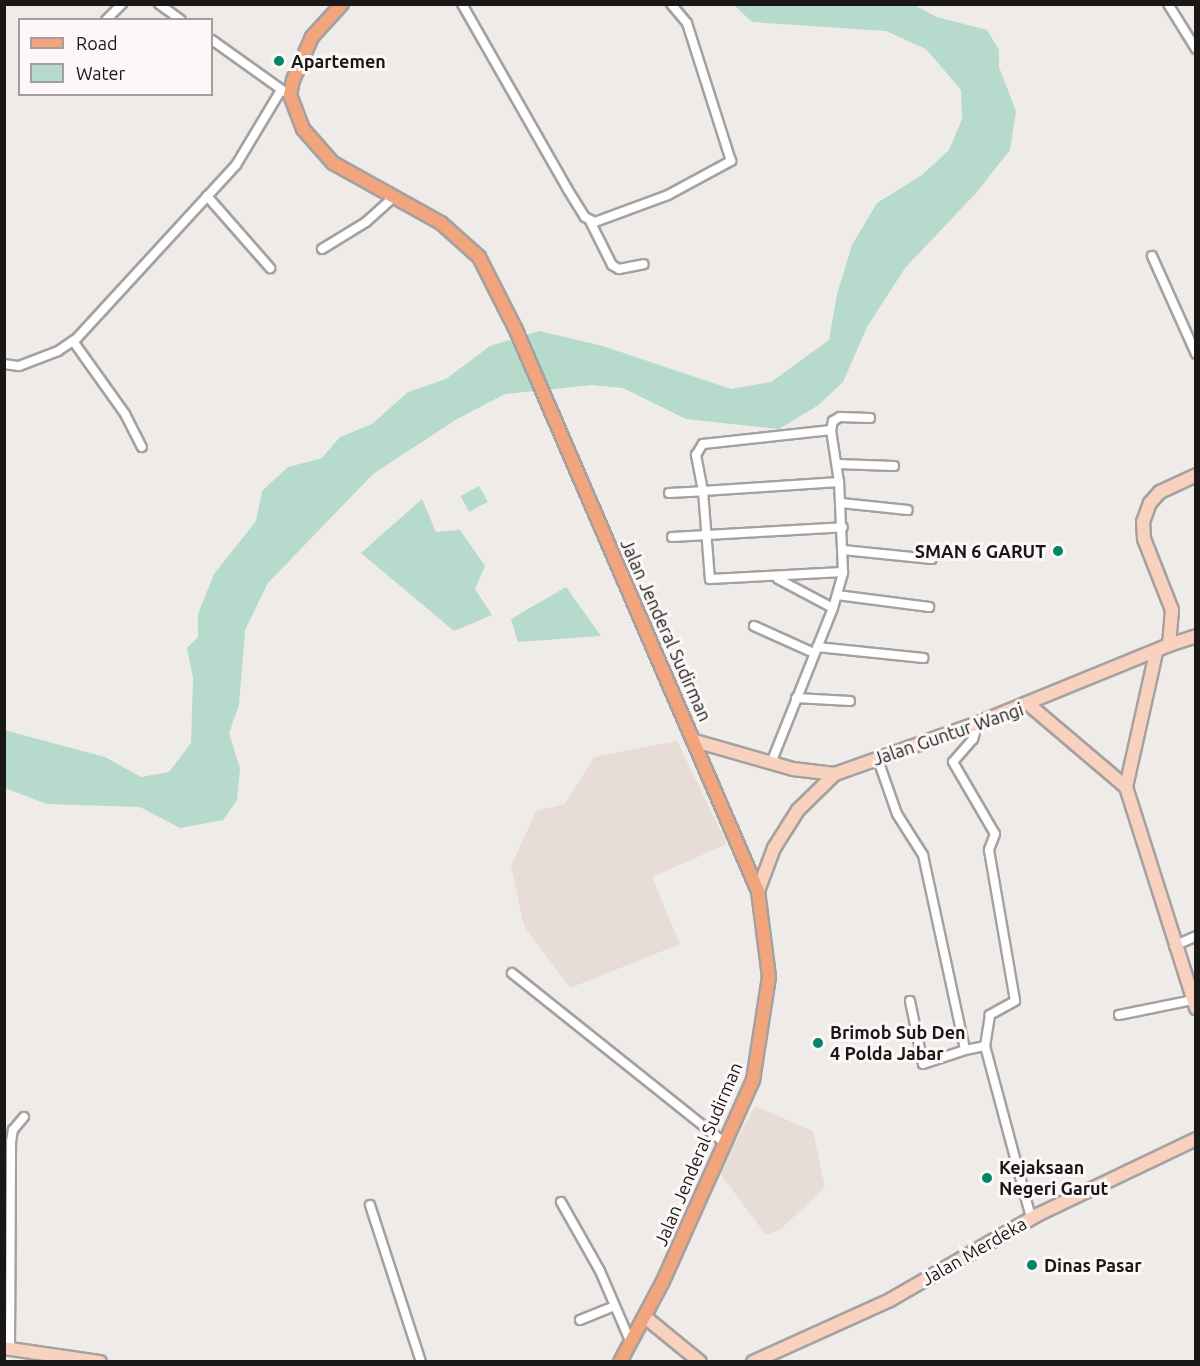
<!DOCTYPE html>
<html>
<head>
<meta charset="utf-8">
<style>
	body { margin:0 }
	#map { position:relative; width:1200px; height:1366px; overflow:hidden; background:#efebe9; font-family:Ubuntu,sans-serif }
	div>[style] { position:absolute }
	.built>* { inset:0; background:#e8dcd7 }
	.water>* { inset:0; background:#b6dacc; transform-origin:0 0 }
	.roads { filter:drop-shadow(2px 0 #a5a1a0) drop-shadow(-2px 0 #a5a1a0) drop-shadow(0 2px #a5a1a0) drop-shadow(0 -2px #a5a1a0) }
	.street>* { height:8px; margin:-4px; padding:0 4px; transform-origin:4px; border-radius:4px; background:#fff }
	.secondary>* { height:12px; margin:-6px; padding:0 6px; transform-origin:6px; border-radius:6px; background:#f8d2be }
	.primary>* { height:12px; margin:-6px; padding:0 6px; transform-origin:6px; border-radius:6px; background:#f2a57d }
	.dots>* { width:16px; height:16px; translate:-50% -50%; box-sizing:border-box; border:3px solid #fdf8f7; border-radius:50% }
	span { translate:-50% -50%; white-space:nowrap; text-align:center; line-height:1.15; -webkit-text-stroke:6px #fdf8f7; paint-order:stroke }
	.poi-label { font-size:18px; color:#191817; font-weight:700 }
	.left { translate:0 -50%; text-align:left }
	.right { translate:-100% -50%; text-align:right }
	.street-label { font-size:18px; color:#191817 }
	.frame { position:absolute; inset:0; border:6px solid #191817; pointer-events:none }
	.legend { position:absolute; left:18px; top:18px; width:195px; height:78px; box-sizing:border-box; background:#fdf8f7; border:2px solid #a29e9d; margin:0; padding:8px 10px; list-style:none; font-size:18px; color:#191817 }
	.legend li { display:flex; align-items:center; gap:12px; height:30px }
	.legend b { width:30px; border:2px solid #a29e9d }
</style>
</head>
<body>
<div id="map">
	<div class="built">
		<i style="clip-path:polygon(677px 741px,727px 844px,652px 877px,680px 944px,570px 988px,524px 926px,511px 866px,536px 811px,565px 804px,594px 757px)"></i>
		<i style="clip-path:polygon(755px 1106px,813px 1131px,825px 1187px,780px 1230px,766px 1235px,719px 1172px)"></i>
	</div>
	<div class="water">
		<i style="clip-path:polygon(734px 5px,914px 5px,937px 17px,987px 30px,999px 50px,999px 67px,1016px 111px,1010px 150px,976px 193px,905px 268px,867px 327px,843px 382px,817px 406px,779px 429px,686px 419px,623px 388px,591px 385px,505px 394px,457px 419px,373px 474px,268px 583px,245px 630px,239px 705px,229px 733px,240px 769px,237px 800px,223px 820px,180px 828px,140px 807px,47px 804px,5px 788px,4px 730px,105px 757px,141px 777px,169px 772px,191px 743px,193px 678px,187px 648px,198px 637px,198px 614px,214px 574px,256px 521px,262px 491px,288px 467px,322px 458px,340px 437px,372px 424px,408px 392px,446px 379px,490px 346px,539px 331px,603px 346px,731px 389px,771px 382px,829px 340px,837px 294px,852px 245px,877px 203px,922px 175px,949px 150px,962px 119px,961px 90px,926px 49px,886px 31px,752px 22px)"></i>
		<i style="left:479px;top:486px;width:18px;height:21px;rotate:61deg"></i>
		<i style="clip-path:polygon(422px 499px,436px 532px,460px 530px,485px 566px,475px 589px,492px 615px,454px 631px,361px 553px)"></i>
		<i style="clip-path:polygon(566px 587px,601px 636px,518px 642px,511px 619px)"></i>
	</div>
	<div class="roads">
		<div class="street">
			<i style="left:159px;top:4px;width:27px;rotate:36deg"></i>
			<i style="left:462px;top:4px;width:214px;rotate:60.3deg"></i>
			<i style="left:568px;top:190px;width:32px;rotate:58deg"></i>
			<i style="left:585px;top:217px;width:11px;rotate:27deg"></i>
			<i style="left:595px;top:222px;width:78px;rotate:-20.3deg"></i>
			<i style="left:668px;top:195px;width:72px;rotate:-28.4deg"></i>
			<i style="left:731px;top:161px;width:145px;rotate:-107.7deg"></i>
			<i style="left:687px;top:23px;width:25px;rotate:-130deg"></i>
			<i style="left:1168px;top:4px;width:53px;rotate:58.1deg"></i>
			<i style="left:106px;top:20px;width:23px;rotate:-45deg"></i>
			<i style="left:212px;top:40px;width:90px;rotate:35.5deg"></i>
			<i style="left:207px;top:196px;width:96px;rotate:48.8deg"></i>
			<i style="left:590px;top:221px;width:49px;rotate:63.4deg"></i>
			<i style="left:612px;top:265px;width:8px;rotate:30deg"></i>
			<i style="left:619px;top:269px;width:25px;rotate:-11deg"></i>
			<i style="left:322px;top:249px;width:52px;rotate:-31.5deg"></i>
			<i style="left:366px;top:222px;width:36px;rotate:-42deg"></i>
			<i style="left:1152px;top:256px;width:107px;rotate:65.8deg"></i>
			<i style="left:73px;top:341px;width:90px;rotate:54.5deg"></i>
			<i style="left:125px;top:414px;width:37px;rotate:63deg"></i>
			<i style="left:4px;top:364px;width:15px;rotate:8deg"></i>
			<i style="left:19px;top:366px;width:42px;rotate:-21deg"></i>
			<i style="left:58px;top:351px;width:23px;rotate:-34deg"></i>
			<i style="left:77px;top:338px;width:235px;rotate:-47.4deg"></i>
			<i style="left:236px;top:165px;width:87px;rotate:-59deg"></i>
			<i style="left:831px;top:430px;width:9px;rotate:-77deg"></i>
			<i style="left:833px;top:421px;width:8px;rotate:-30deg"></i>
			<i style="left:840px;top:417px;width:30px;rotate:2deg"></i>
			<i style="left:837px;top:464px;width:57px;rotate:2deg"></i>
			<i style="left:669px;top:493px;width:34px;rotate:-3deg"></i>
			<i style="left:703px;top:491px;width:37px;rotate:-101deg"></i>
			<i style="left:696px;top:455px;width:13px;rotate:-58deg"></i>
			<i style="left:703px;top:444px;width:129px;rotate:-6.2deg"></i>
			<i style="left:831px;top:430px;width:53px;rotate:81.3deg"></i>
			<i style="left:841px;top:503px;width:67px;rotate:6deg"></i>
			<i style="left:672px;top:537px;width:171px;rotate:-3.3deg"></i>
			<i style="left:843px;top:550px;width:89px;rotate:5.8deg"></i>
			<i style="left:778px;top:579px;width:62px;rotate:27.8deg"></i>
			<i style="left:837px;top:595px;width:93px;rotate:7.4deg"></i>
			<i style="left:754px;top:626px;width:66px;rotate:24.2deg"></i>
			<i style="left:817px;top:647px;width:107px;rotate:5.9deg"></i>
			<i style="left:796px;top:698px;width:54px;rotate:3.2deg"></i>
			<i style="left:978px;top:723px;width:17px;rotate:107deg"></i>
			<i style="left:973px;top:739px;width:30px;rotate:131deg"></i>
			<i style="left:953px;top:762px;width:83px;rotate:59.7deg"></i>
			<i style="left:995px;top:834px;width:17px;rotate:111deg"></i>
			<i style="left:989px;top:850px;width:153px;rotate:80.2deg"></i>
			<i style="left:1015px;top:1001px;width:29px;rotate:151deg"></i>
			<i style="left:990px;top:1015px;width:31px;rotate:99deg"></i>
			<i style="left:985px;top:1046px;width:178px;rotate:75deg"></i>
			<i style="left:877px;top:757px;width:60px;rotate:70.7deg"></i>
			<i style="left:897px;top:814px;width:49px;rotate:57.6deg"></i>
			<i style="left:923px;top:855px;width:199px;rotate:77.8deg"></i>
			<i style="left:965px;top:1050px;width:20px;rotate:-11deg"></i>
			<i style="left:771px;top:763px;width:167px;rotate:-68.2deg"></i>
			<i style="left:833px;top:608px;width:37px;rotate:-74deg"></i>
			<i style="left:843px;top:572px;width:90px;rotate:-92.5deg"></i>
			<i style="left:839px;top:482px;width:136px;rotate:176.2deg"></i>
			<i style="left:703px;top:491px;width:88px;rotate:85.5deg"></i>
			<i style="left:710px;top:579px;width:133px;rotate:-3deg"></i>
			<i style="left:1174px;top:946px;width:24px;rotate:-24deg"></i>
			<i style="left:512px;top:973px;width:273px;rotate:38.6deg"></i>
			<i style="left:910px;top:1001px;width:64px;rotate:78.3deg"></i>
			<i style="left:923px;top:1064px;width:44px;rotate:-18.4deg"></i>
			<i style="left:1119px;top:1015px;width:76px;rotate:-11.5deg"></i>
			<i style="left:561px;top:1202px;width:79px;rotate:60.5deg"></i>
			<i style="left:600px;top:1271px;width:78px;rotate:66.7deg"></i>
			<i style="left:370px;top:1205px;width:165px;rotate:72deg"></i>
			<i style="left:580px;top:1320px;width:37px;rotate:-22deg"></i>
			<i style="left:10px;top:1349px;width:207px;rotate:-89.7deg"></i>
			<i style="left:11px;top:1142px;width:12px;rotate:-81deg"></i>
			<i style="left:13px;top:1130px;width:17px;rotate:-50deg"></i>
		</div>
		<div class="secondary">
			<i style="left:1169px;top:645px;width:28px;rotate:-18deg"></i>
			<i style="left:1027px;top:703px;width:130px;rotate:40.3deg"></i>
			<i style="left:1126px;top:787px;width:232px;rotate:72.4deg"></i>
			<i style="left:695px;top:741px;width:102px;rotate:15.9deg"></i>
			<i style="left:793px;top:769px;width:42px;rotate:6.8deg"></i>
			<i style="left:835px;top:774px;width:152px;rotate:-19.6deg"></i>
			<i style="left:978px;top:723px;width:206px;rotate:-22.2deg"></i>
			<i style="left:1169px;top:645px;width:35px;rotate:-85deg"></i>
			<i style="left:1172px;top:610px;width:76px;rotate:-111.5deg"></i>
			<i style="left:1144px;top:539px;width:17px;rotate:-93deg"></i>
			<i style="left:1143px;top:522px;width:20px;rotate:-70deg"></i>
			<i style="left:1150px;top:503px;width:15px;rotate:-48deg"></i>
			<i style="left:1160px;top:492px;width:40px;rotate:-25deg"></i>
			<i style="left:1126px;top:787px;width:137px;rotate:-77.4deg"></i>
			<i style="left:758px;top:891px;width:46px;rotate:-69.6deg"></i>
			<i style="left:774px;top:848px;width:45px;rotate:-57.7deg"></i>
			<i style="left:798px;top:810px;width:52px;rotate:-44.2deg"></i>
			<i style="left:645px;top:1317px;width:71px;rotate:39.3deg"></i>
			<i style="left:4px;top:1348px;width:97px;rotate:8.3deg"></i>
			<i style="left:753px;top:1362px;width:150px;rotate:-24.3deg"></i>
			<i style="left:890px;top:1300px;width:170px;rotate:-30deg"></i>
			<i style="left:1037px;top:1215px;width:176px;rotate:-25.5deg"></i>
		</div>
		<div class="primary">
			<i style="left:342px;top:4px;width:45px;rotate:132.3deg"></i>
			<i style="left:312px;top:37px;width:47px;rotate:113.8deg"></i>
			<i style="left:293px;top:80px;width:15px;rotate:101deg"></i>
			<i style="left:290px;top:95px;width:36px;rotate:69deg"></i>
			<i style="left:303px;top:129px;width:45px;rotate:48.6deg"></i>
			<i style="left:333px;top:163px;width:124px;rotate:29.1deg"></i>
			<i style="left:441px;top:223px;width:51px;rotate:41.8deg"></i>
			<i style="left:479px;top:257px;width:82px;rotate:63.1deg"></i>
			<i style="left:516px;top:330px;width:611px;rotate:66.67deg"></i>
			<i style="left:758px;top:891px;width:87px;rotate:82.7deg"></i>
			<i style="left:769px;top:977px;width:104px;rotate:98.8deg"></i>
			<i style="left:753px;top:1080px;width:222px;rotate:114.1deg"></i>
			<i style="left:662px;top:1283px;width:89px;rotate:118deg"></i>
		</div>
	</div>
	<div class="dots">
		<i style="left:279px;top:61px;background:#028669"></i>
		<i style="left:1058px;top:551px;background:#028669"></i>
		<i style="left:818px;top:1043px;background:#028669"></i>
		<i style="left:987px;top:1178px;background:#028669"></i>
		<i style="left:1032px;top:1265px;background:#028669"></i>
	</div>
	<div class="poi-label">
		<span class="left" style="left:291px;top:61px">Apartemen</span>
		<span class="right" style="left:1046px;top:551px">SMAN 6 GARUT</span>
		<span class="left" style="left:830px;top:1043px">Brimob Sub Den<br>4 Polda Jabar</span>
		<span class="left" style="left:999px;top:1178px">Kejaksaan<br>Negeri Garut</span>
		<span class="left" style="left:1044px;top:1265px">Dinas Pasar</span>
	</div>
	<div class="street-label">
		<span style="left:666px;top:630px;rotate:66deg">Jalan Jenderal Sudirman</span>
		<span style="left:948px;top:734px;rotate:-19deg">Jalan Guntur Wangi</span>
		<span style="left:698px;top:1154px;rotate:-67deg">Jalan Jenderal Sudirman</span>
		<span style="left:974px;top:1251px;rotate:-30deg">Jalan Merdeka</span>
	</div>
	<div class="frame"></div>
	<ul class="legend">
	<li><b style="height:8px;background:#f2a57d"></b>Road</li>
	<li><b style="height:16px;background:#b6dacc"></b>Water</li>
	</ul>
</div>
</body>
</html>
